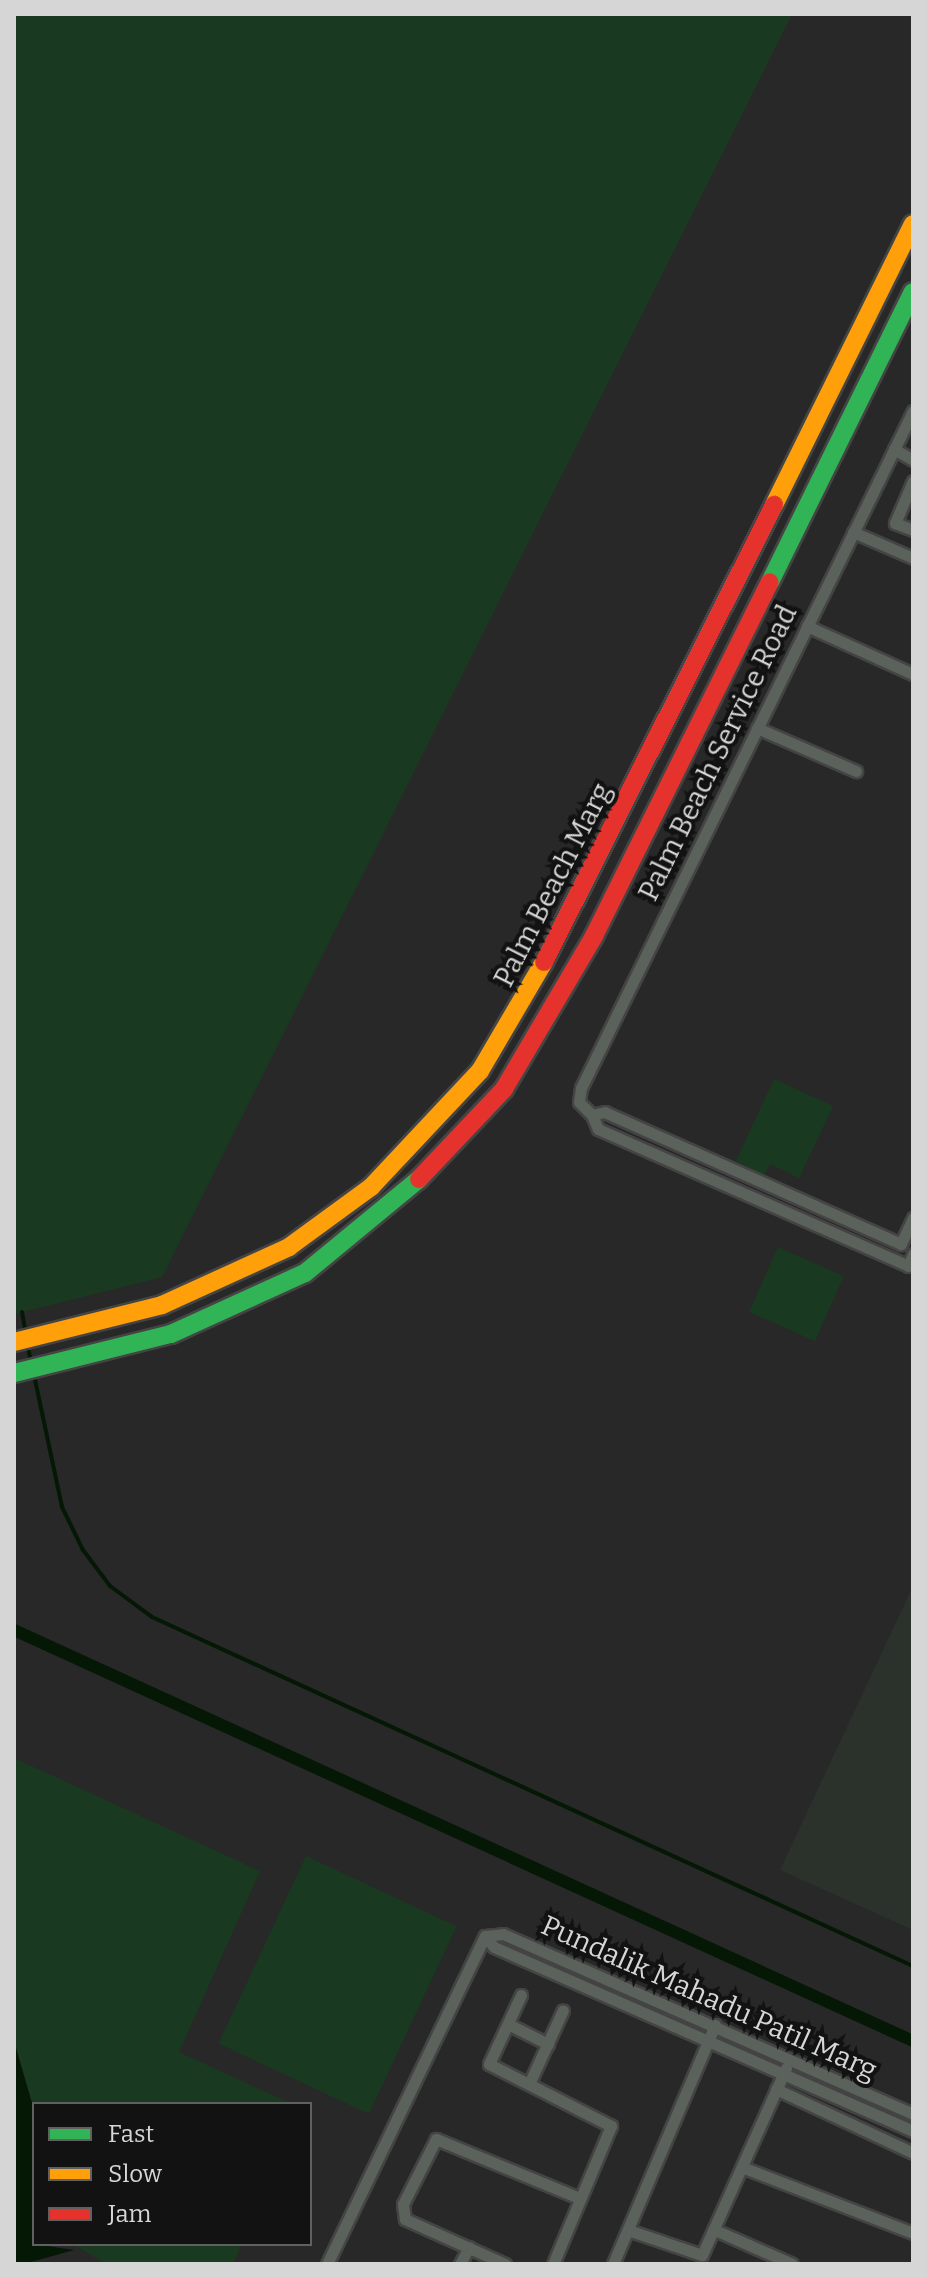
<!DOCTYPE html>
<html>
<head>
<meta charset="utf-8">
<style>
	body { margin:0 }
	#map { position:relative; width:927px; height:2278px; overflow:hidden; background:#282828; font-family:Bitter,serif }
	div>[style] { position:absolute }
	.built>* { inset:0; background:#2b312b }
	.green>* { inset:0; background:#193a20; transform-origin:0 0 }
	.water>* { inset:0; background:#041805 }
	.stream>* { height:4px; margin:-2px; padding:0 2px; transform-origin:2px; border-radius:2px; background:#041805 }
	.canal>* { height:12px; margin:-6px; padding:0 6px; transform-origin:6px; border-radius:6px; background:#041805 }
	.roads { filter:drop-shadow(2px 0 #444) drop-shadow(-2px 0 #444) drop-shadow(0 2px #444) drop-shadow(0 -2px #444) }
	.street>* { height:11px; margin:-5.5px; padding:0 5.5px; transform-origin:5.5px; border-radius:5.5px; background:#5b625c }
	.fast>* { height:18px; margin:-9px; padding:0 9px; transform-origin:9px; border-radius:9px; background:#30b455 }
	.slow>* { height:18px; margin:-9px; padding:0 9px; transform-origin:9px; border-radius:9px; background:#ff9f0a }
	.jam>* { height:18px; margin:-9px; padding:0 9px; transform-origin:9px; border-radius:9px; background:#e5322d }
	span { translate:-50% -50%; white-space:nowrap; text-align:center; line-height:1.15; -webkit-text-stroke:8px #111211; paint-order:stroke }
	.street-label { font-size:28px; color:#d5d6d5 }
	.frame { position:absolute; inset:0; border:16px solid #d5d6d5; pointer-events:none }
	.legend { position:absolute; left:32px; top:2102px; width:280px; height:144px; box-sizing:border-box; background:#111211; border:2px solid #5f605f; margin:0; padding:10px 14px; list-style:none; font-size:24px; color:#d5d6d5 }
	.legend li { display:flex; align-items:center; gap:16px; height:40px }
	.legend b { width:40px; border:2px solid #5f605f }
</style>
</head>
<body>
<div id="map">
	<div class="built">
		<i style="clip-path:polygon(913px 1586px,913px 1930px,780px 1870px)"></i>
	</div>
	<div class="green">
		<i style="clip-path:polygon(14px 14px,792px 14px,162px 1277px,14px 1314px)"></i>
		<i style="clip-path:polygon(774px 1079px,833px 1106px,799px 1178px,770px 1164px,764px 1175px,736px 1161px)"></i>
		<i style="left:778px;top:1247px;width:72px;height:71px;rotate:24deg"></i>
		<i style="clip-path:polygon(14px 1758px,260px 1871px,179px 2052px,292px 2104px,34px 2104px,34px 2110px,14px 2041px)"></i>
		<i style="left:306px;top:1856px;width:166px;height:207px;rotate:25deg"></i>
		<i style="clip-path:polygon(73px 2244px,242px 2244px,233px 2264px,106px 2264px)"></i>
	</div>
	<div class="water">
		<i style="clip-path:polygon(14px 2041px,34px 2110px,34px 2244px,74px 2250px,24px 2264px,14px 2264px)"></i>
	</div>
	<div class="stream">
		<i style="left:22px;top:1312px;width:22px;rotate:80deg"></i>
		<i style="left:27px;top:1343px;width:19px;rotate:78deg"></i>
		<i style="left:34px;top:1375px;width:135px;rotate:78deg"></i>
		<i style="left:62px;top:1507px;width:48px;rotate:64deg"></i>
		<i style="left:83px;top:1550px;width:45px;rotate:53.1deg"></i>
		<i style="left:110px;top:1586px;width:52px;rotate:36.4deg"></i>
		<i style="left:152px;top:1617px;width:837px;rotate:24.64deg"></i>
	</div>
	<div class="canal">
		<i style="left:14px;top:1630px;width:988px;rotate:24.57deg"></i>
	</div>
	<div class="roads">
		<div class="street">
			<i style="left:894px;top:449px;width:22px;rotate:30deg"></i>
			<i style="left:913px;top:481px;width:46px;rotate:113.2deg"></i>
			<i style="left:895px;top:523px;width:19px;rotate:21deg"></i>
			<i style="left:853px;top:532px;width:65px;rotate:23.4deg"></i>
			<i style="left:807px;top:626px;width:116px;rotate:24.4deg"></i>
			<i style="left:757px;top:728px;width:108px;rotate:23.5deg"></i>
			<i style="left:592px;top:1115px;width:18px;rotate:-135deg"></i>
			<i style="left:579px;top:1102px;width:14px;rotate:-82deg"></i>
			<i style="left:581px;top:1088px;width:754px;rotate:-63.88deg"></i>
			<i style="left:913px;top:1218px;width:29px;rotate:115deg"></i>
			<i style="left:901px;top:1244px;width:324px;rotate:-156deg"></i>
			<i style="left:605px;top:1112px;width:13px;rotate:167deg"></i>
			<i style="left:592px;top:1115px;width:15px;rotate:67deg"></i>
			<i style="left:598px;top:1129px;width:339px;rotate:23.8deg"></i>
			<i style="left:908px;top:1266px;width:13px;rotate:-67deg"></i>
			<i style="left:485px;top:1936px;width:14px;rotate:51deg"></i>
			<i style="left:494px;top:1947px;width:458px;rotate:23.7deg"></i>
			<i style="left:485px;top:1936px;width:18px;rotate:-6deg"></i>
			<i style="left:503px;top:1934px;width:448px;rotate:23.7deg"></i>
			<i style="left:521px;top:1995px;width:76px;rotate:114.9deg"></i>
			<i style="left:489px;top:2064px;width:137px;rotate:26.9deg"></i>
			<i style="left:611px;top:2126px;width:150px;rotate:112.8deg"></i>
			<i style="left:508px;top:2024px;width:45px;rotate:26.6deg"></i>
			<i style="left:529px;top:2084px;width:81px;rotate:-65.3deg"></i>
			<i style="left:776px;top:2089px;width:151px;rotate:25deg"></i>
			<i style="left:742px;top:2167px;width:183px;rotate:21.1deg"></i>
			<i style="left:628px;top:2230px;width:78px;rotate:18.7deg"></i>
			<i style="left:702px;top:2255px;width:205px;rotate:-65.8deg"></i>
			<i style="left:715px;top:2230px;width:84px;rotate:23.8deg"></i>
			<i style="left:327px;top:2264px;width:364px;rotate:-64.3deg"></i>
			<i style="left:460px;top:2264px;width:19px;rotate:-62deg"></i>
			<i style="left:505px;top:2264px;width:110px;rotate:-155.8deg"></i>
			<i style="left:405px;top:2219px;width:15px;rotate:-98deg"></i>
			<i style="left:403px;top:2204px;width:73px;rotate:-63.1deg"></i>
			<i style="left:436px;top:2139px;width:155px;rotate:22.4deg"></i>
			<i style="left:613px;top:2264px;width:260px;rotate:-66.9deg"></i>
		</div>
		<div class="fast">
			<i style="left:770px;top:582px;width:323px;rotate:-63.8deg"></i>
			<i style="left:14px;top:1373px;width:162px;rotate:-14deg"></i>
			<i style="left:171px;top:1334px;width:147px;rotate:-24.5deg"></i>
			<i style="left:305px;top:1273px;width:148px;rotate:-39.5deg"></i>
		</div>
		<div class="slow">
			<i style="left:774px;top:505px;width:313px;rotate:-63.7deg"></i>
			<i style="left:14px;top:1342px;width:153px;rotate:-14deg"></i>
			<i style="left:162px;top:1305px;width:140px;rotate:-24.5deg"></i>
			<i style="left:289px;top:1247px;width:102px;rotate:-36.2deg"></i>
			<i style="left:371px;top:1187px;width:159px;rotate:-46.8deg"></i>
			<i style="left:480px;top:1071px;width:126px;rotate:-59.6deg"></i>
		</div>
		<div class="jam">
			<i style="left:544px;top:962px;width:512px;rotate:-63.28deg"></i>
			<i style="left:419px;top:1179px;width:124px;rotate:-46.6deg"></i>
			<i style="left:504px;top:1089px;width:178px;rotate:-59.5deg"></i>
			<i style="left:594px;top:936px;width:395px;rotate:-63.6deg"></i>
		</div>
	</div>
	<div class="street-label">
		<span style="left:718px;top:753px;rotate:-64deg">Palm Beach Service Road</span>
		<span style="left:553px;top:885px;rotate:-63deg">Palm Beach Marg</span>
		<span style="left:709px;top:1998px;rotate:24deg">Pundalik Mahadu Patil Marg</span>
	</div>
	<div class="frame"></div>
	<ul class="legend">
	<li><b style="height:10px;background:#30b455"></b>Fast</li>
	<li><b style="height:10px;background:#ff9f0a"></b>Slow</li>
	<li><b style="height:10px;background:#e5322d"></b>Jam</li>
	</ul>
</div>
</body>
</html>
